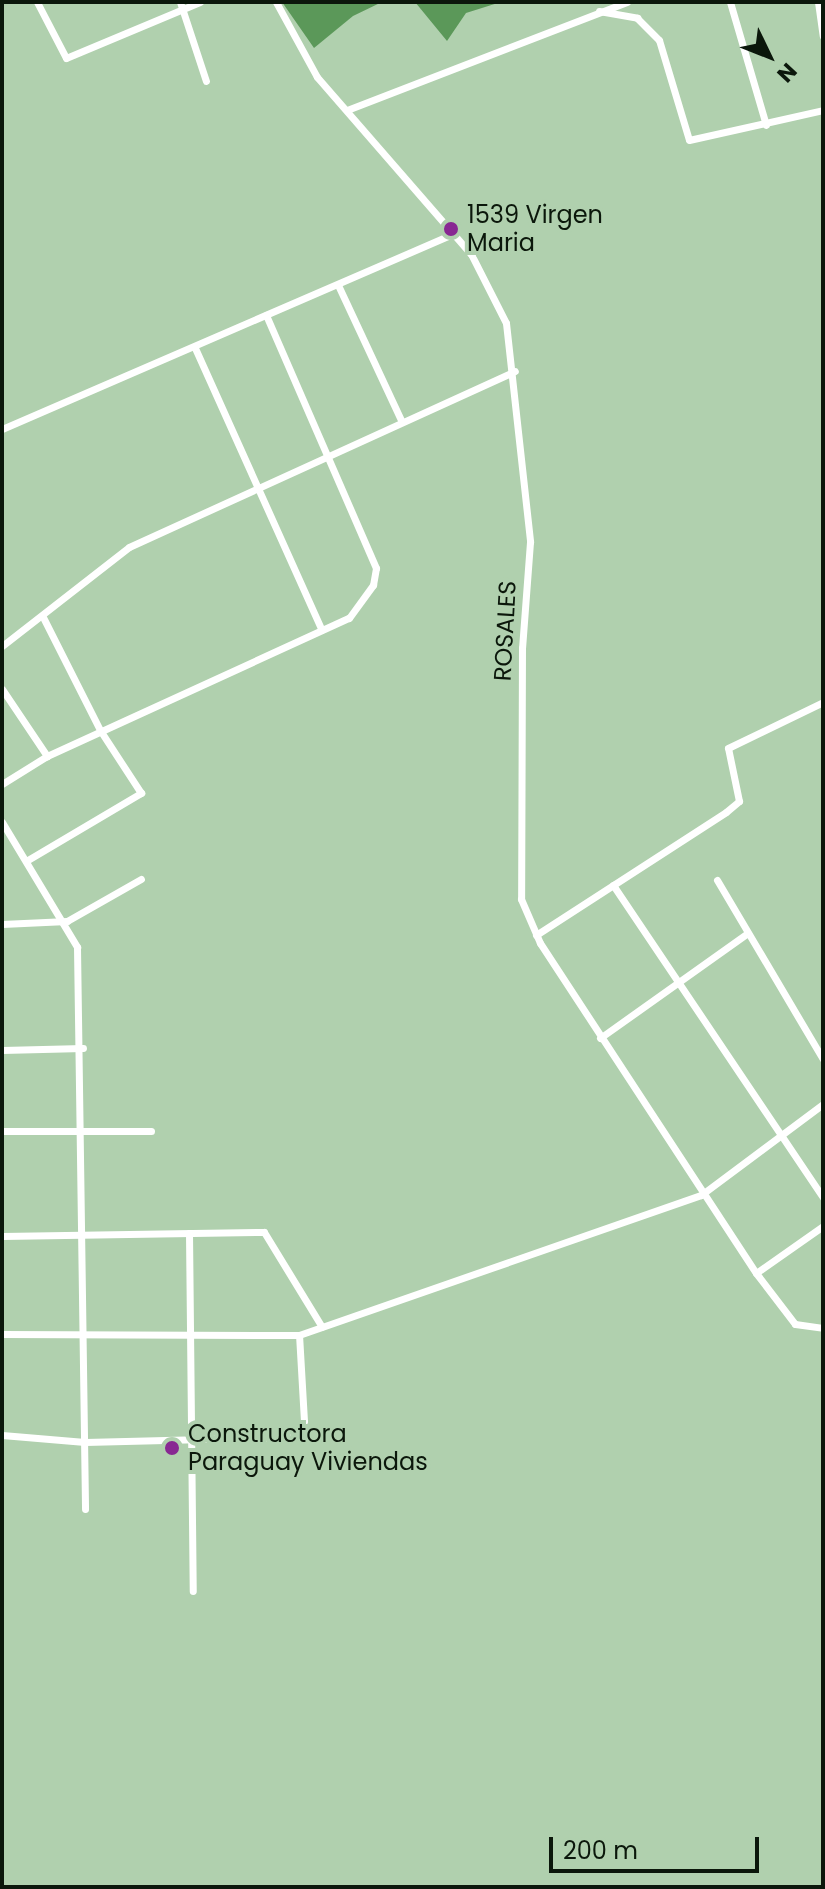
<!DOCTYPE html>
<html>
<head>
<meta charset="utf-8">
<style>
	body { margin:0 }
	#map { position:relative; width:825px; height:1889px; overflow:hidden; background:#b0d0ae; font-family:Poppins,sans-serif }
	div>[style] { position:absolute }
	.forest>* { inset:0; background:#5b9859 }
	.minor>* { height:7px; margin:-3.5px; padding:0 3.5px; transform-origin:3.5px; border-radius:3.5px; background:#fff }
	.dots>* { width:22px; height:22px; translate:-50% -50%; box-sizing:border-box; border:4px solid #b0d0ae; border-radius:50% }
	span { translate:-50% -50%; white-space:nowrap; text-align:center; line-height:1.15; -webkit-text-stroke:8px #b0d0ae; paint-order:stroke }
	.poi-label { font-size:24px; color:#0b170b }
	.left { translate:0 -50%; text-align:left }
	.street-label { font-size:24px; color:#0b170b }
	.frame { position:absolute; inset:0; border:4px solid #0b170b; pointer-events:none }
	.north { position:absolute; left:729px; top:16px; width:80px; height:80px; -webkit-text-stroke:6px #b0d0ae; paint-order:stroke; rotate:133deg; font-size:22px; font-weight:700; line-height:32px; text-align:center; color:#0b170b }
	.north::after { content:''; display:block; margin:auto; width:28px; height:36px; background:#0b170b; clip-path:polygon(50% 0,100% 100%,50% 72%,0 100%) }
	.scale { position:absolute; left:549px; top:1837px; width:210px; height:36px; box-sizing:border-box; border:4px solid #0b170b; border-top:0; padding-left:10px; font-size:24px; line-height:28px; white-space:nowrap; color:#0b170b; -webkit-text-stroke:6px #b0d0ae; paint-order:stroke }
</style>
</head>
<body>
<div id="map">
	<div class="forest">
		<i style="clip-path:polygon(282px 2px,382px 2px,353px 16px,314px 48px)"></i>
		<i style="clip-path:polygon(415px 2px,501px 2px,466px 13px,447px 41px)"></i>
	</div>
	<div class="minor">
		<i style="left:37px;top:2px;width:63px;rotate:62.6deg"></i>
		<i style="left:66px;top:58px;width:145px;rotate:-22.7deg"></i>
		<i style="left:180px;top:2px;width:83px;rotate:71.8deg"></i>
		<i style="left:276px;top:2px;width:85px;rotate:61.3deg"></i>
		<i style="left:317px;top:77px;width:235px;rotate:49deg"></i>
		<i style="left:471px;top:254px;width:77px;rotate:63.1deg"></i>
		<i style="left:506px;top:323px;width:220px;rotate:83.7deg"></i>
		<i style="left:530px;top:542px;width:106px;rotate:94.3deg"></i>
		<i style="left:522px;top:648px;width:251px;rotate:90.2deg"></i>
		<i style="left:521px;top:899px;width:48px;rotate:66.6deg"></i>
		<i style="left:540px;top:943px;width:394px;rotate:56.8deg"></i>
		<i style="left:756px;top:1273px;width:64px;rotate:52.6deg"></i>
		<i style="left:795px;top:1324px;width:28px;rotate:8deg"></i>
		<i style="left:730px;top:2px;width:128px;rotate:73.7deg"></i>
		<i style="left:818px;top:2px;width:34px;rotate:82deg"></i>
		<i style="left:599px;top:11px;width:39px;rotate:10deg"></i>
		<i style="left:637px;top:18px;width:31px;rotate:45deg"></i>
		<i style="left:659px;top:40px;width:104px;rotate:73.3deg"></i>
		<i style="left:689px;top:140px;width:137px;rotate:-12.6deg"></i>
		<i style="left:347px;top:110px;width:300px;rotate:-21.1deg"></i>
		<i style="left:338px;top:285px;width:151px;rotate:65deg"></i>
		<i style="left:195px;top:348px;width:309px;rotate:65.8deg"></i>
		<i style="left:2px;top:429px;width:494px;rotate:-23.4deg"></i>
		<i style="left:2px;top:646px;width:161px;rotate:-37.9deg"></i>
		<i style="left:129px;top:547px;width:424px;rotate:-24.5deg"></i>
		<i style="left:2px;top:689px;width:81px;rotate:56.1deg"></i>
		<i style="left:2px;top:784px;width:53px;rotate:-31.9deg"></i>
		<i style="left:47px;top:756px;width:332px;rotate:-24.6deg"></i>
		<i style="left:349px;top:618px;width:41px;rotate:-54deg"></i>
		<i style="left:373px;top:585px;width:17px;rotate:-80deg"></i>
		<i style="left:376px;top:568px;width:276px;rotate:-113.5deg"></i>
		<i style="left:2px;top:822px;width:146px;rotate:59deg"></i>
		<i style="left:77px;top:947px;width:562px;rotate:89.18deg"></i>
		<i style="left:26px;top:861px;width:134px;rotate:-30.6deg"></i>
		<i style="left:141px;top:793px;width:75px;rotate:-123.1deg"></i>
		<i style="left:100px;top:730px;width:127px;rotate:-116.8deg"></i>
		<i style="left:717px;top:880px;width:208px;rotate:59.4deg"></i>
		<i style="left:613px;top:885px;width:377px;rotate:56.1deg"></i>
		<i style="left:2px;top:924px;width:65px;rotate:-2.6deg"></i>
		<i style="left:67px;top:921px;width:85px;rotate:-29.6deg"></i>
		<i style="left:536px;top:935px;width:226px;rotate:-32.9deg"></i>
		<i style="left:726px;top:812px;width:17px;rotate:-40deg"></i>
		<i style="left:739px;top:801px;width:54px;rotate:-101.7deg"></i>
		<i style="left:728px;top:748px;width:106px;rotate:-25.8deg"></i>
		<i style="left:600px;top:1038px;width:181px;rotate:-35.4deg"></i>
		<i style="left:2px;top:1050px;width:81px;rotate:-1.4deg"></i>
		<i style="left:2px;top:1131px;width:149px"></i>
		<i style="left:189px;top:1233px;width:358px;rotate:89.4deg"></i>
		<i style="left:2px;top:1236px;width:262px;rotate:-0.9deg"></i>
		<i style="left:264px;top:1232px;width:111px;rotate:58.6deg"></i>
		<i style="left:756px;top:1273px;width:82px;rotate:-35deg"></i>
		<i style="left:2px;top:1334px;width:297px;rotate:0.2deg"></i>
		<i style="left:299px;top:1335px;width:426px;rotate:-19.2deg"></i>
		<i style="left:701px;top:1195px;width:152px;rotate:-36.7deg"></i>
		<i style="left:2px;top:1435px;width:83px;rotate:4.8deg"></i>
		<i style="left:85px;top:1442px;width:210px;rotate:-1.4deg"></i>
		<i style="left:295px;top:1437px;width:18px;rotate:-61deg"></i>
		<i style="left:304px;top:1421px;width:86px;rotate:-93.3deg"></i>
	</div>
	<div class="dots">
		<i style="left:451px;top:229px;background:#882892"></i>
		<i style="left:172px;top:1448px;background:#882892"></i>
	</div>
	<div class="poi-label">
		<span class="left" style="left:467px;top:229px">1539 Virgen<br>Maria</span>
		<span class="left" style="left:188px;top:1448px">Constructora<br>Paraguay Viviendas</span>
	</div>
	<div class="street-label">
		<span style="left:505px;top:631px;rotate:-87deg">ROSALES</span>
	</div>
	<div class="frame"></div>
	<div class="north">N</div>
	<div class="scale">200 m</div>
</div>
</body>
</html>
